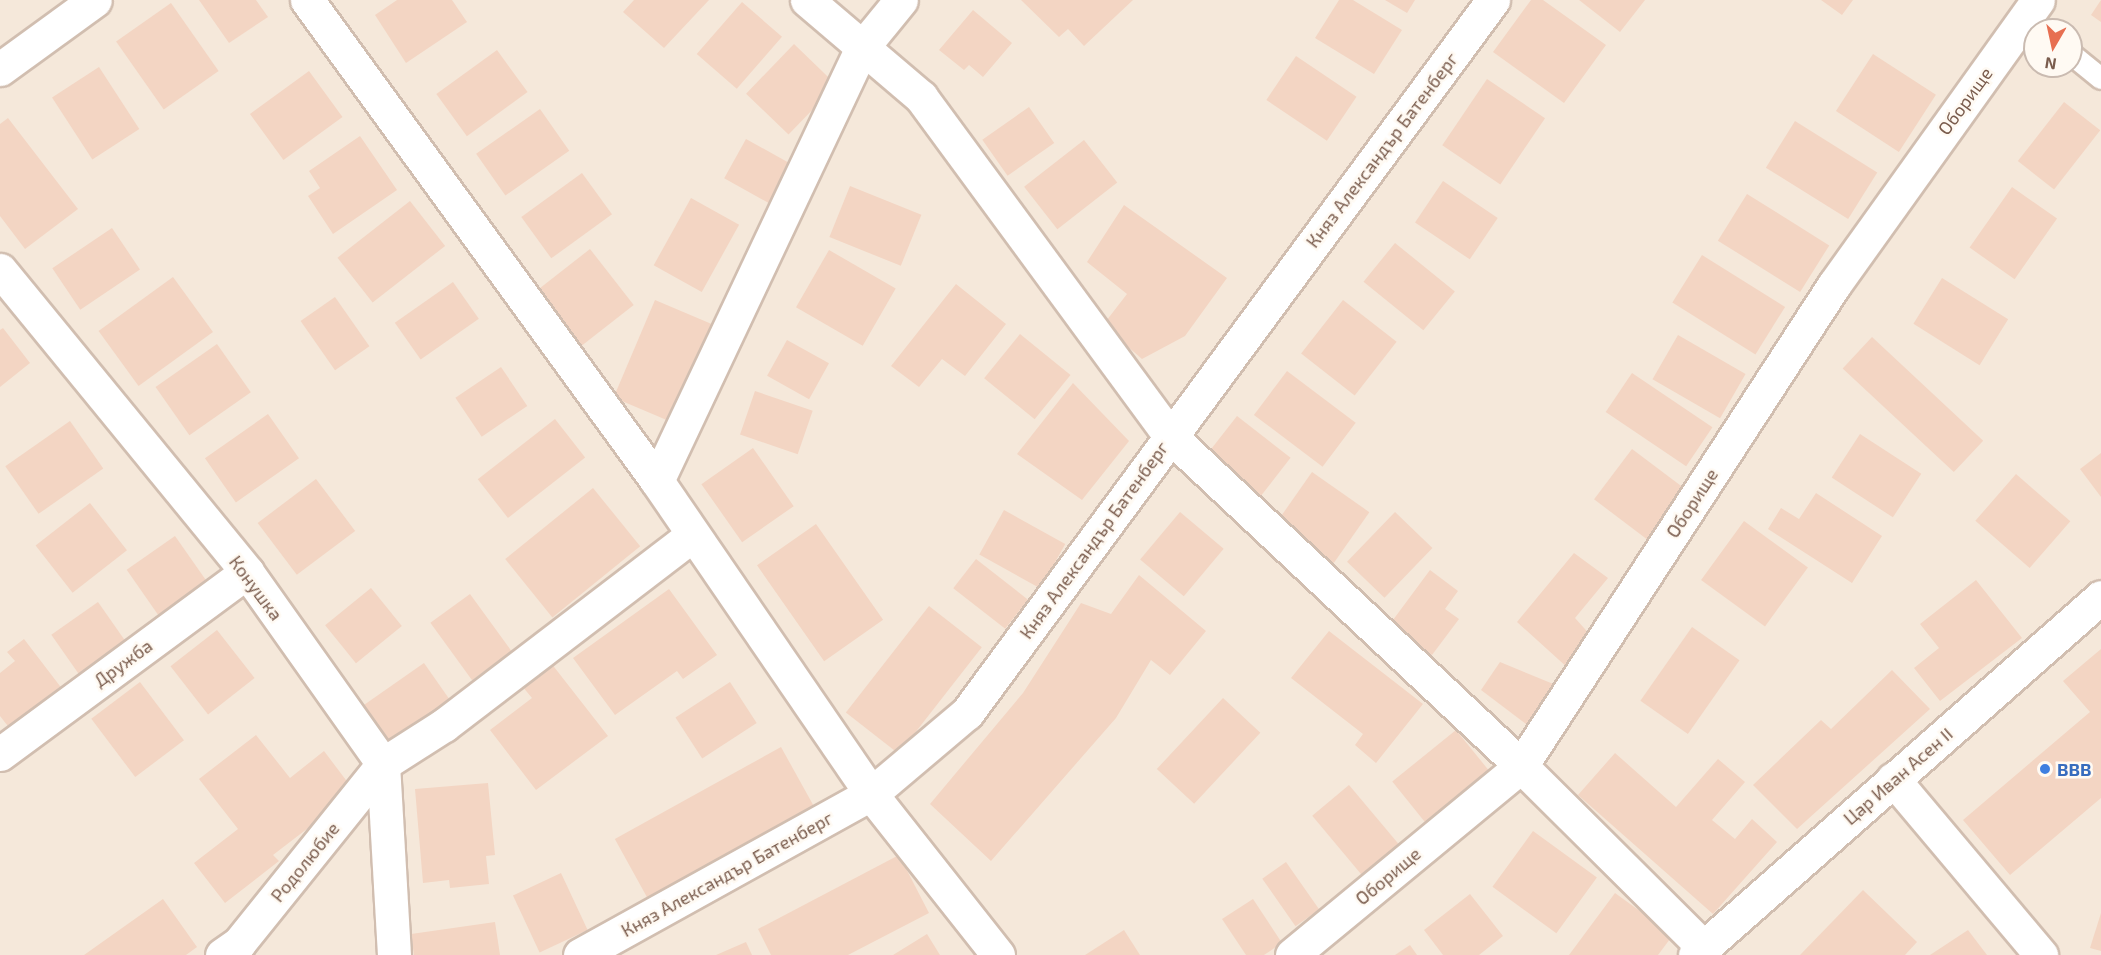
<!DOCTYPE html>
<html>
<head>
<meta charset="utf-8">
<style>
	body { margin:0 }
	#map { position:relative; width:2101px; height:955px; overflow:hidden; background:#fdf6ec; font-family:"Exo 2",sans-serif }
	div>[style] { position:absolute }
	.residential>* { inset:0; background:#f5e8da }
	.building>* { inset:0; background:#f3d5c3; transform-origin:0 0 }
	.roads { filter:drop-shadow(2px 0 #d1beb0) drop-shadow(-2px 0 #d1beb0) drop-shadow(0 2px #d1beb0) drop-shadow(0 -2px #d1beb0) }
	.service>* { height:21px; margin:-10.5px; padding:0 10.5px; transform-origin:10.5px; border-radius:10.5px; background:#fff }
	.minor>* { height:33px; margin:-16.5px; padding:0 16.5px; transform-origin:16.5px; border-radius:16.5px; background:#fff }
	.tertiary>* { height:33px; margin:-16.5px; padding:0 16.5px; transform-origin:16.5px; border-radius:16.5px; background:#fff }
	.dots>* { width:16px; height:16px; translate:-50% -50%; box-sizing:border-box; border:3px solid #fffaf3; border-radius:50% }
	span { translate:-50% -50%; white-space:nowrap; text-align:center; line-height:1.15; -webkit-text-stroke:5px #fffaf3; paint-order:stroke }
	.street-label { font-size:18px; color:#7a5c4d }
	.shop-label { font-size:18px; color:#366cbe; font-weight:700 }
	.left { translate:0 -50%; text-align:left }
	.north { position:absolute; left:2023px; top:18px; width:60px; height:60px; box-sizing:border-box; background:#fffaf3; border:2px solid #cabbb1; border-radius:50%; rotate:189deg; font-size:16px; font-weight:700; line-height:24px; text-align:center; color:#7a5c4d }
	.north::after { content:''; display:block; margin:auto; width:21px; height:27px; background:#e76f51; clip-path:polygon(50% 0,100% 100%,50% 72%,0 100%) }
</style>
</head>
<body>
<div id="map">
	<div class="residential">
		<i style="clip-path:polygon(evenodd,0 0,2101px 0,2101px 955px,0 955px,0 0,2035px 30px,2071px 30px,2071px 66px,2035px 66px,2035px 30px)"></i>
	</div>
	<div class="building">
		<i style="clip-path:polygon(199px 0,256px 0,268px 17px,229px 43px)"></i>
		<i style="clip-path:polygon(397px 0,452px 0,467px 22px,406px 63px,375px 15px)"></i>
		<i style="clip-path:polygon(634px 0,709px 0,664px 48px,623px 12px)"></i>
		<i style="clip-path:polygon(1021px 0,1133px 0,1084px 46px,1068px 29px,1059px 37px)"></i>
		<i style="clip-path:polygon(1339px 0,1353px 0,1402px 30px,1374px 74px,1315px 38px)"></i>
		<i style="clip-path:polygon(1385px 0,1415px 0,1407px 13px)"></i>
		<i style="clip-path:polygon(1531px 0,1543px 0,1606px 45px,1564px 103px,1493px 52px)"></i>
		<i style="clip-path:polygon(1579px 0,1645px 0,1620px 32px)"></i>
		<i style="clip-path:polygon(1821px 0,1853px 0,1842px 15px)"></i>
		<i style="clip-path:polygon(2101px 0,2101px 22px,2091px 15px)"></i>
		<i style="left:742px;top:2px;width:53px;height:69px;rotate:41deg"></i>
		<i style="left:171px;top:3px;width:83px;height:67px;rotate:55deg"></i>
		<i style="clip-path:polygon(973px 10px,1012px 43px,983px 77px,969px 65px,964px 70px,939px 50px)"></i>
		<i style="left:794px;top:44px;width:59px;height:69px;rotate:44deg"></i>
		<i style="left:497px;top:50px;width:52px;height:75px;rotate:54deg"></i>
		<i style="left:1873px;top:54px;width:75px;height:68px;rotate:33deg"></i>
		<i style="left:1296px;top:56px;width:73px;height:53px;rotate:34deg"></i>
		<i style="left:99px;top:67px;width:74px;height:56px;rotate:57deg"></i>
		<i style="left:309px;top:71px;width:57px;height:73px;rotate:54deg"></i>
		<i style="left:1487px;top:79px;width:70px;height:80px;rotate:34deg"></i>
		<i style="left:2064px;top:102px;width:46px;height:75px;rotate:38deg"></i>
		<i style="left:1029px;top:107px;width:44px;height:57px;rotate:55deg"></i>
		<i style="left:540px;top:109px;width:51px;height:78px;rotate:55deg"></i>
		<i style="clip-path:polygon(8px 118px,78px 209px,25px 249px,0 216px,0 124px)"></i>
		<i style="left:1795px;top:121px;width:97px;height:55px;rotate:32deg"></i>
		<i style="clip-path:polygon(360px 136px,397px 190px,333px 234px,308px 196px,320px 188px,309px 171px)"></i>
		<i style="left:746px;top:139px;width:54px;height:45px;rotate:29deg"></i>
		<i style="left:1084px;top:140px;width:54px;height:76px;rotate:52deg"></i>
		<i style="left:582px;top:173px;width:51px;height:75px;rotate:54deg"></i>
		<i style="left:1443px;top:181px;width:66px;height:50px;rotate:34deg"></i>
		<i style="left:850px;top:186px;width:77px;height:55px;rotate:22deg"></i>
		<i style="left:2012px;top:187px;width:55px;height:74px;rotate:35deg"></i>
		<i style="left:1747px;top:194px;width:97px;height:55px;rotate:32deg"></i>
		<i style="left:691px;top:198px;width:55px;height:77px;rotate:29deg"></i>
		<i style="left:410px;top:201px;width:57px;height:92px;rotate:52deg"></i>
		<i style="clip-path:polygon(1124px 205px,1227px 278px,1185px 336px,1142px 359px,1103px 325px,1127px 294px,1087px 262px)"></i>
		<i style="left:112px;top:228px;width:50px;height:72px;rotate:56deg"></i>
		<i style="left:1395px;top:243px;width:77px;height:50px;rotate:39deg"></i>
		<i style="left:590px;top:249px;width:71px;height:71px;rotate:52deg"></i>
		<i style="left:829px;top:250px;width:77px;height:66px;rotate:30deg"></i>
		<i style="left:1702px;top:255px;width:98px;height:56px;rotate:32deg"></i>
		<i style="left:173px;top:277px;width:68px;height:92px;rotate:54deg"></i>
		<i style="left:1942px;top:278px;width:78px;height:54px;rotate:32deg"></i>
		<i style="left:453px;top:282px;width:45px;height:71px;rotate:55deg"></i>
		<i style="clip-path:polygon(956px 284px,1006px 324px,965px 376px,942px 359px,919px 387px,891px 366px)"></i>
		<i style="left:335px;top:297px;width:60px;height:42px;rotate:55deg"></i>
		<i style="left:655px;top:300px;width:66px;height:106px;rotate:23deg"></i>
		<i style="left:1343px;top:300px;width:68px;height:68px;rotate:38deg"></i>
		<i style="clip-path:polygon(3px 328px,30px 363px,0 387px,0 330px)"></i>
		<i style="left:1020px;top:334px;width:65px;height:57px;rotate:39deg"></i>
		<i style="left:1678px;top:335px;width:78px;height:51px;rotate:30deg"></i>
		<i style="left:1872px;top:337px;width:152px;height:43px;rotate:43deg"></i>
		<i style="left:787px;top:340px;width:48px;height:41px;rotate:29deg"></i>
		<i style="left:217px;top:344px;width:59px;height:75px;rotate:55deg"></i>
		<i style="left:501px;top:367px;width:47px;height:55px;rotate:56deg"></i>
		<i style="left:1287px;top:371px;width:86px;height:55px;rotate:37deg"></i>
		<i style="left:1632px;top:373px;width:97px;height:47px;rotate:34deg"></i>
		<i style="clip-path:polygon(1073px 383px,1129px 441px,1082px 500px,1017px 454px)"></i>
		<i style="left:755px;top:391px;width:61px;height:46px;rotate:19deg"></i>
		<i style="left:268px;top:414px;width:54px;height:77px;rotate:55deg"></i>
		<i style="left:1237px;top:416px;width:68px;height:48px;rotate:38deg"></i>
		<i style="left:555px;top:419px;width:49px;height:98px;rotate:52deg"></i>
		<i style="left:70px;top:421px;width:58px;height:79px;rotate:55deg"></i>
		<i style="left:1860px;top:434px;width:73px;height:52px;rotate:33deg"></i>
		<i style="left:753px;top:448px;width:71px;height:63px;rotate:55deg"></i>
		<i style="left:1632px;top:449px;width:67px;height:63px;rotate:37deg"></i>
		<i style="clip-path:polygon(2101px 453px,2101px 497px,2080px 469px)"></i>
		<i style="left:1312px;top:472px;width:70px;height:62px;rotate:35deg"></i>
		<i style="left:2016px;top:474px;width:72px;height:62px;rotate:41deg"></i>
		<i style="left:316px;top:479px;width:65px;height:73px;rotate:53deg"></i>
		<i style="left:593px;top:488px;width:75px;height:113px;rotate:51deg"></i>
		<i style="clip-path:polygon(1816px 493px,1882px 536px,1852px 583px,1768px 529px,1781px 508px,1799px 519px)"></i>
		<i style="left:90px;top:503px;width:60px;height:69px;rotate:52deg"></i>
		<i style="left:1004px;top:510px;width:70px;height:51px;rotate:29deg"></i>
		<i style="left:1180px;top:512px;width:57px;height:62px;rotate:40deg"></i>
		<i style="left:1395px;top:512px;width:52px;height:69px;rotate:44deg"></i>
		<i style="left:1744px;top:521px;width:79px;height:73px;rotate:36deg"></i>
		<i style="left:816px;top:524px;width:117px;height:72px;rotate:55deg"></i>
		<i style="left:175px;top:536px;width:55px;height:59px;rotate:55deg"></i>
		<i style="clip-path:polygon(1574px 553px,1608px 578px,1575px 618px,1593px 638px,1569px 669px,1517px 622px)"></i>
		<i style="left:976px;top:559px;width:66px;height:37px;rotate:38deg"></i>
		<i style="clip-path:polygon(1430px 570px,1458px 591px,1445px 609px,1459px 619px,1432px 655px,1390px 624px)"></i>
		<i style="clip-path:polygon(1139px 575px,1206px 631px,1170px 675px,1151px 660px,1116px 718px,991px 861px,930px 804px,1023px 693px,1081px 603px,1111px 614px)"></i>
		<i style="clip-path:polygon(1976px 580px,2022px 638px,1940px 701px,1914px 668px,1939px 648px,1920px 624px)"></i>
		<i style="left:371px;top:588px;width:49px;height:59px;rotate:51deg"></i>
		<i style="clip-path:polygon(669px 589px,717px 655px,683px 679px,677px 671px,615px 715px,573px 658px)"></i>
		<i style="left:470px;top:594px;width:71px;height:49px;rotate:54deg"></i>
		<i style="left:98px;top:602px;width:54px;height:57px;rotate:55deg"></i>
		<i style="left:929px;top:606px;width:67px;height:135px;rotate:38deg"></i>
		<i style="left:1692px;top:627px;width:58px;height:90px;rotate:35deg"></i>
		<i style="left:217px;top:630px;width:61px;height:59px;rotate:52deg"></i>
		<i style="clip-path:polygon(1329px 631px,1423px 704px,1376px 763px,1355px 745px,1363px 734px,1291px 678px)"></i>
		<i style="clip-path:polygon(24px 639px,63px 690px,11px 730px,0 716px,0 673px,15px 661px,7px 652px)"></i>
		<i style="clip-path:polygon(2101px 649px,2101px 798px,2010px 875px,1963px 820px,2090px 712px,2063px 681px)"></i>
		<i style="clip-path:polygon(1500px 662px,1568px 690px,1538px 733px,1481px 690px)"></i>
		<i style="left:424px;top:663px;width:51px;height:79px;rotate:55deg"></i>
		<i style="clip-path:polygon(551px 663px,608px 736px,536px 790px,490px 730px,532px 698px,522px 686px)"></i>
		<i style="clip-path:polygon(1892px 670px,1930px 709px,1797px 829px,1753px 785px,1821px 720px,1831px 729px)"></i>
		<i style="left:140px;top:682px;width:73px;height:61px;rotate:53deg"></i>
		<i style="left:730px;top:682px;width:49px;height:65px;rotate:57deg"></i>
		<i style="left:1223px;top:698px;width:51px;height:97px;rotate:43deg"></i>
		<i style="left:1456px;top:730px;width:57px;height:82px;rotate:51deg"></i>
		<i style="clip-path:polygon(256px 735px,290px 778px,324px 751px,355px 792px,273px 855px,279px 861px,225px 903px,194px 863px,238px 829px,199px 779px)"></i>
		<i style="left:781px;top:747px;width:77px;height:190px;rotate:61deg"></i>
		<i style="clip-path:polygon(1615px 753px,1676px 807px,1718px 759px,1745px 782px,1712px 820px,1735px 839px,1752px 819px,1777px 842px,1713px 914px,1578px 795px)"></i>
		<i style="clip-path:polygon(488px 783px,495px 855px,486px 856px,489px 884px,450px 888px,449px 880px,423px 883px,415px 789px)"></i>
		<i style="left:1349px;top:785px;width:85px;height:48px;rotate:50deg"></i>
		<i style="left:1533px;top:831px;width:79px;height:69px;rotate:36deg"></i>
		<i style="clip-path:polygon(899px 855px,929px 913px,848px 955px,771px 955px,758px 929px)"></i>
		<i style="left:1286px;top:862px;width:58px;height:29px;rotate:55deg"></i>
		<i style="left:561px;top:873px;width:63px;height:53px;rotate:65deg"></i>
		<i style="clip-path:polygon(1863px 890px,1917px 942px,1905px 955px,1800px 955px)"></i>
		<i style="clip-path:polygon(1615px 893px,1673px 935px,1658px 955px,1569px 955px)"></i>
		<i style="clip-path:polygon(1470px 894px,1503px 936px,1479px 955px,1443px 955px,1424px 930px)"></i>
		<i style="clip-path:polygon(163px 899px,197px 947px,186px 955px,84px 955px)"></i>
		<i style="clip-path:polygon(1253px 899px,1282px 943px,1264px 955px,1246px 955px,1222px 919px)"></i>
		<i style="clip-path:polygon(2101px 913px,2101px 951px,2090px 948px)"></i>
		<i style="clip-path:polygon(495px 922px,500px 955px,414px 955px,411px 934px)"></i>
		<i style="clip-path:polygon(1124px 930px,1140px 955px,1085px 955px)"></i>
		<i style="clip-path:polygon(1968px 930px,1987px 955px,1930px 955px)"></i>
		<i style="clip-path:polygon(927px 934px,940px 955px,893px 955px)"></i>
		<i style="clip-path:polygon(746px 942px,752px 955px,716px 955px)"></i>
		<i style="clip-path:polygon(1410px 945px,1417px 955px,1395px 955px)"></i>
	</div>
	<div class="roads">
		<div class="service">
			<i style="left:2071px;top:54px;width:38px;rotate:39deg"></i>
		</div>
		<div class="minor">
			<i style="left:307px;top:0;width:595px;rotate:53.96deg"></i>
			<i style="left:657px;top:481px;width:379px;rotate:55.6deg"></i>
			<i style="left:871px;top:794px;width:205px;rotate:51.7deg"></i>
			<i style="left:807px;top:0;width:150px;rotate:40.4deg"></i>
			<i style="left:921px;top:97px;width:421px;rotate:53.7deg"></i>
			<i style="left:1170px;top:436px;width:482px;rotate:43.2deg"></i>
			<i style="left:1521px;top:766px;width:257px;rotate:44.8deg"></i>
			<i style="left:0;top:69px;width:117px;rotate:-36deg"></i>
			<i style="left:0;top:270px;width:390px;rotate:50.7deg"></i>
			<i style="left:247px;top:572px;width:235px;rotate:54.7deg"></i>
			<i style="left:383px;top:764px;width:191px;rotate:86.7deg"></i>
			<i style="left:657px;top:481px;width:478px;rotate:-64.7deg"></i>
			<i style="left:861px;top:49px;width:63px;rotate:-50.8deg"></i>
			<i style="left:0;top:754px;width:307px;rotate:-36.4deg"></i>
			<i style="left:1893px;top:779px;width:230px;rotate:49.9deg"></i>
			<i style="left:222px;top:955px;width:21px;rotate:-35deg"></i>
			<i style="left:239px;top:943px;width:230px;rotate:-51.2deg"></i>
			<i style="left:383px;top:764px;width:72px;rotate:-32.6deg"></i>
			<i style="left:444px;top:725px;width:311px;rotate:-37.4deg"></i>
			<i style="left:580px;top:955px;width:333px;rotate:-29deg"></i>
			<i style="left:871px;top:794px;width:126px;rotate:-40.2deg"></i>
			<i style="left:967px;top:713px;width:886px;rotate:-53.58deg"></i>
			<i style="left:1292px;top:955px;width:297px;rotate:-39.5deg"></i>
			<i style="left:1521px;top:766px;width:574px;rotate:-56.95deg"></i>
			<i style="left:1834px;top:285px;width:350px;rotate:-54.4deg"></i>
		</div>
		<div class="tertiary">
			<i style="left:1695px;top:955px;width:541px;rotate:-41.4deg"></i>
		</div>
	</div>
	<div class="dots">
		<i style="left:2045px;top:769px;background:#3f7fe0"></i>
	</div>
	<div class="street-label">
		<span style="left:1965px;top:101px;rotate:-54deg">Оборище</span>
		<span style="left:1382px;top:150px;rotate:-53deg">Княз Александър Батенберг</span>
		<span style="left:1692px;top:503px;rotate:-57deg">Оборище</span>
		<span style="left:1094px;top:540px;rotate:-54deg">Княз Александър Батенберг</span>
		<span style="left:256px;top:588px;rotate:53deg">Конушка</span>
		<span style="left:123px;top:663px;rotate:-36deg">Дружба</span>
		<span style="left:1898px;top:776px;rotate:-41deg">Цар Иван Асен II</span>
		<span style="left:305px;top:862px;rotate:-51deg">Родолюбие</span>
		<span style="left:727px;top:874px;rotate:-29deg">Княз Александър Батенберг</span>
		<span style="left:1388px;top:876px;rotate:-40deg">Оборище</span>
	</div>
	<div class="shop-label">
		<span class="left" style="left:2057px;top:769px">BBB</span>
	</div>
	<div class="north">N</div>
</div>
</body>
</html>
